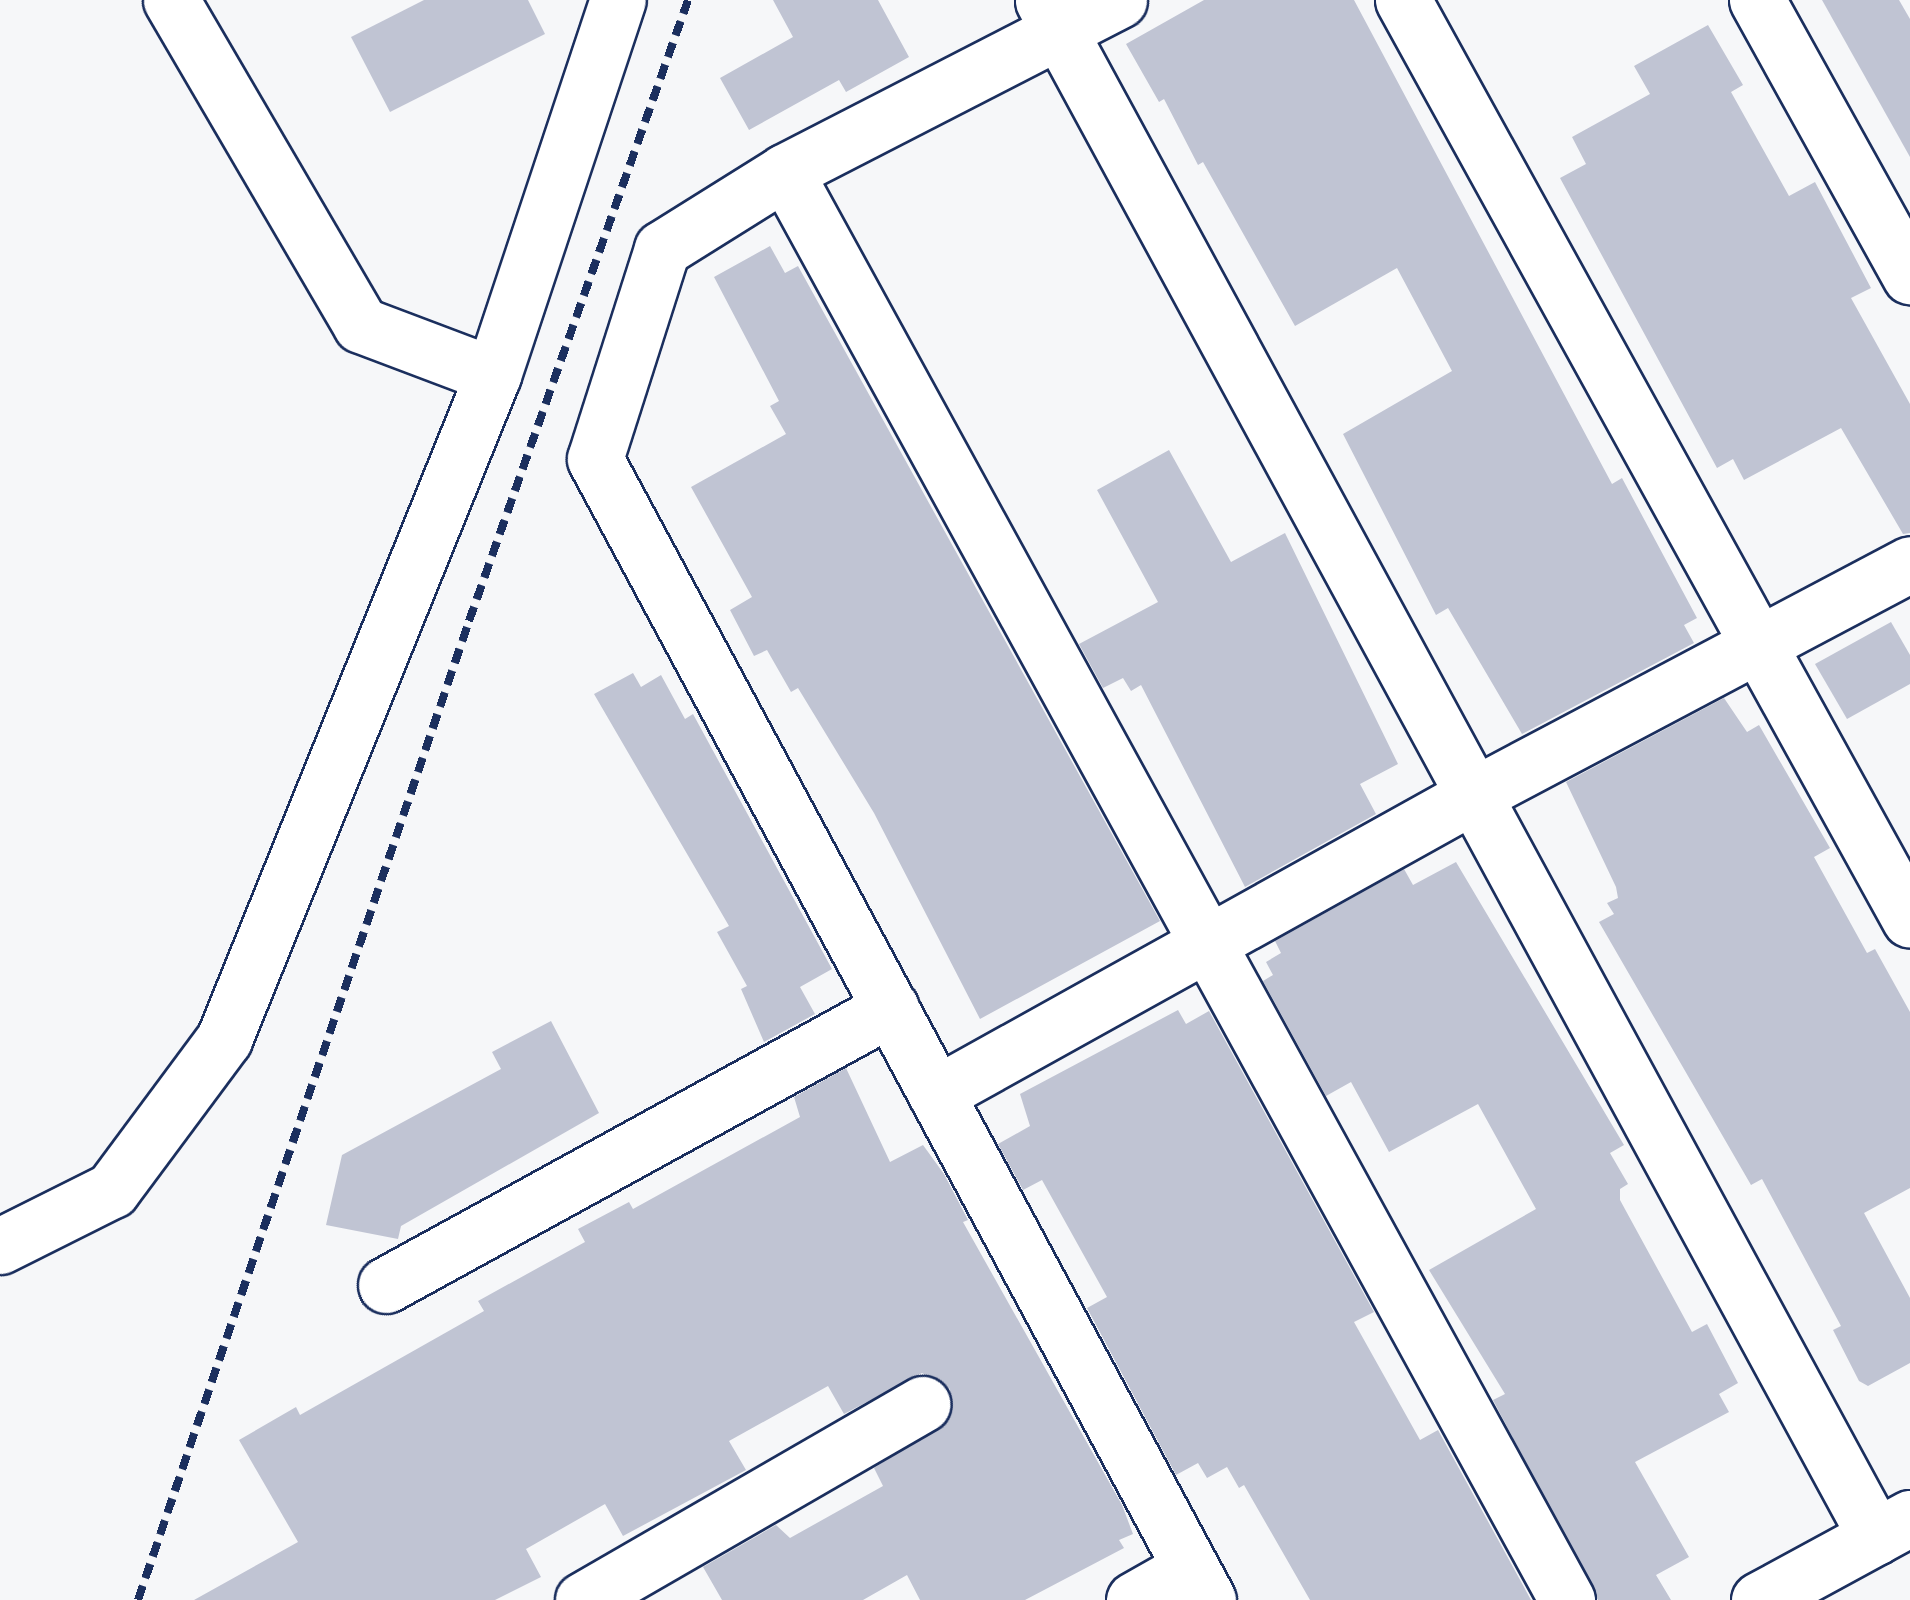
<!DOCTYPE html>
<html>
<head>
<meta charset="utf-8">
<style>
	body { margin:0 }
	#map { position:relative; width:1910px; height:1600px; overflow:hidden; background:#f6f7f9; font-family:Caveat,sans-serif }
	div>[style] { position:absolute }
	.building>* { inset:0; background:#c0c4d3 }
	.roads { filter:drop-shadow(2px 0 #1b2f5e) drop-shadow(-2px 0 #1b2f5e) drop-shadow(0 2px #1b2f5e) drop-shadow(0 -2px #1b2f5e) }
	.minor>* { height:55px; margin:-27.5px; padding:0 27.5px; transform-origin:27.5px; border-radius:27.5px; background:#fff }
	.rail>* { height:8px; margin-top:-4px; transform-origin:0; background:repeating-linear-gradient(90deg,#1b2f5e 0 15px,transparent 0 23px) }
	span { translate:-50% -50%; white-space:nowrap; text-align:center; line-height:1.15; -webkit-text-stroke:9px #fff; paint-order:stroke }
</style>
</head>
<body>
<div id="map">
	<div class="building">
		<i style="clip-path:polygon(424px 0,528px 0,545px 34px,390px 112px,351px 37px)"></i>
		<i style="clip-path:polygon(773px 0,878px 0,909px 57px,846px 92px,839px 80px,749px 130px,720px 78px,793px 37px)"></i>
		<i style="clip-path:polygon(1204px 0,1354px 0,1612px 484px,1622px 478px,1697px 618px,1684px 625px,1694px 643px,1522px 734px,1448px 608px,1436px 615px,1343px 434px,1452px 371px,1397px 268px,1295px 326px,1203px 162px,1198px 165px,1164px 99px,1159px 102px,1126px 44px)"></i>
		<i style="clip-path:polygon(1822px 0,1899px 0,1910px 19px,1910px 157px)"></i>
		<i style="clip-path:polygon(1708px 25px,1743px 85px,1731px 92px,1789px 196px,1815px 182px,1871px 288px,1851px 298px,1910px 404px,1910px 533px,1903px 534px,1841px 428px,1744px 480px,1733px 459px,1717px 468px,1560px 178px,1586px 164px,1572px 137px,1650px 94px,1634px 66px)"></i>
		<i style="clip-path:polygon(770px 246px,785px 273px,798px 266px,1160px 921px,980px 1019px,874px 813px,798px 688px,791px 692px,767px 650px,754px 656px,730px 610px,752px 597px,691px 487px,786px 434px,770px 406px,779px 401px,714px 277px)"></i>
		<i style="clip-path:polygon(1169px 450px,1231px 562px,1285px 533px,1398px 764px,1360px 784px,1376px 814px,1245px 887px,1141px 685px,1131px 691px,1123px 678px,1103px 688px,1079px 644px,1158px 602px,1097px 490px)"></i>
		<i style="clip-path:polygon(1891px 622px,1910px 655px,1910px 684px,1847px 719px,1815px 664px)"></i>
		<i style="clip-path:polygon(633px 673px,641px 687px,661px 675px,685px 719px,693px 714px,832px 969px,800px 987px,815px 1014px,764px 1042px,741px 989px,747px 986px,717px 932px,729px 926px,594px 694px)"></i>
		<i style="clip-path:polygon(1724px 698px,1747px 732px,1759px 725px,1830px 848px,1814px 857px,1867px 953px,1875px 949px,1910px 1012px,1910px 1188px,1864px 1213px,1910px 1298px,1910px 1363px,1868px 1386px,1859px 1381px,1833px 1330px,1841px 1326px,1762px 1179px,1751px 1185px,1599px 922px,1614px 914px,1607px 903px,1618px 898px,1616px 887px,1566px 782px)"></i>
		<i style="clip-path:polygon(1456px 862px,1624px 1145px,1610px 1153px,1628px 1184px,1620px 1189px,1620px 1200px,1692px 1332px,1707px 1324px,1738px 1383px,1719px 1394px,1729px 1412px,1635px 1462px,1689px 1557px,1656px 1575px,1671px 1600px,1598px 1600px,1493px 1400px,1505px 1394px,1429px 1270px,1536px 1209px,1478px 1104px,1389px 1152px,1351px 1082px,1326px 1096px,1263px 981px,1273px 975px,1266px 962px,1281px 953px,1275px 941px,1404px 869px,1413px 885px)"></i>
		<i style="clip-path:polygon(1178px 1010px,1186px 1024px,1209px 1011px,1374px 1312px,1354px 1322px,1420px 1440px,1438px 1430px,1531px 1600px,1310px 1600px,1244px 1485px,1239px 1488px,1227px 1467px,1207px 1478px,1198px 1463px,1176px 1475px,1087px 1308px,1107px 1297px,1042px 1180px,1023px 1190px,998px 1144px,1030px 1126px,1020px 1094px)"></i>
		<i style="clip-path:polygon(551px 1021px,599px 1113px,401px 1226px,398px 1239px,326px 1225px,342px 1155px,501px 1069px,492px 1052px)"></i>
		<i style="clip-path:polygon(846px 1068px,890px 1162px,923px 1145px,944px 1174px,968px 1220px,963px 1222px,1122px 1505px,1133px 1534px,1119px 1540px,1124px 1548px,1025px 1600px,920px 1600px,907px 1575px,863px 1600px,722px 1600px,703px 1567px,776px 1525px,790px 1538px,883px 1486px,874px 1468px,949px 1420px,950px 1389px,922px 1373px,844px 1414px,828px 1386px,729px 1441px,746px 1470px,623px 1536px,605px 1504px,526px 1549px,541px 1577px,495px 1600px,194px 1600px,298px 1542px,239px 1440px,296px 1407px,300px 1415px,484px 1311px,478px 1301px,585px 1242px,578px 1229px,629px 1202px,633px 1209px,800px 1117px,794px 1097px)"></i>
	</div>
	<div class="roads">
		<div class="minor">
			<i style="left:171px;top:0;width:376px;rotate:59.7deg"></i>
			<i style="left:361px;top:325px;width:141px;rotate:20.7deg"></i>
			<i style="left:1119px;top:0;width:376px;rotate:152.8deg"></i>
			<i style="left:785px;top:172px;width:145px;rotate:148deg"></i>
			<i style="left:662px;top:249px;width:220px;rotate:107.7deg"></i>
			<i style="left:595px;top:459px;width:1295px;rotate:61.75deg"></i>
			<i style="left:1403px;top:0;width:1050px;rotate:61.14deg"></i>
			<i style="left:1757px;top:0;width:316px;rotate:61deg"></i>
			<i style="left:1043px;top:1px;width:1747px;rotate:61.53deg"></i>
			<i style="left:785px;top:172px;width:1628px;rotate:61.29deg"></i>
			<i style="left:936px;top:1094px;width:616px;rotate:-29.06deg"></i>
			<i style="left:1474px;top:795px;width:493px;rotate:-27.9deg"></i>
			<i style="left:0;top:1246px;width:125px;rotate:-26.6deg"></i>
			<i style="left:112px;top:1190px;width:188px;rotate:-53.4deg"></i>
			<i style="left:224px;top:1039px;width:716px;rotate:-67.95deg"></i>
			<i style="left:493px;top:375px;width:395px;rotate:-71.6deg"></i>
			<i style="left:386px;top:1285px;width:576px;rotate:-28.75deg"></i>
			<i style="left:583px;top:1600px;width:392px;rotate:-30deg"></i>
			<i style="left:1134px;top:1600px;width:64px;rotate:-29.7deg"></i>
			<i style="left:1759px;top:1600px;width:172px;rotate:-28.5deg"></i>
		</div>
	</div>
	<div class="rail">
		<i style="left:138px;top:1600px;width:1033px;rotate:-71.32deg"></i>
		<i style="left:469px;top:621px;width:658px;rotate:-70.57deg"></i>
	</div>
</div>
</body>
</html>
